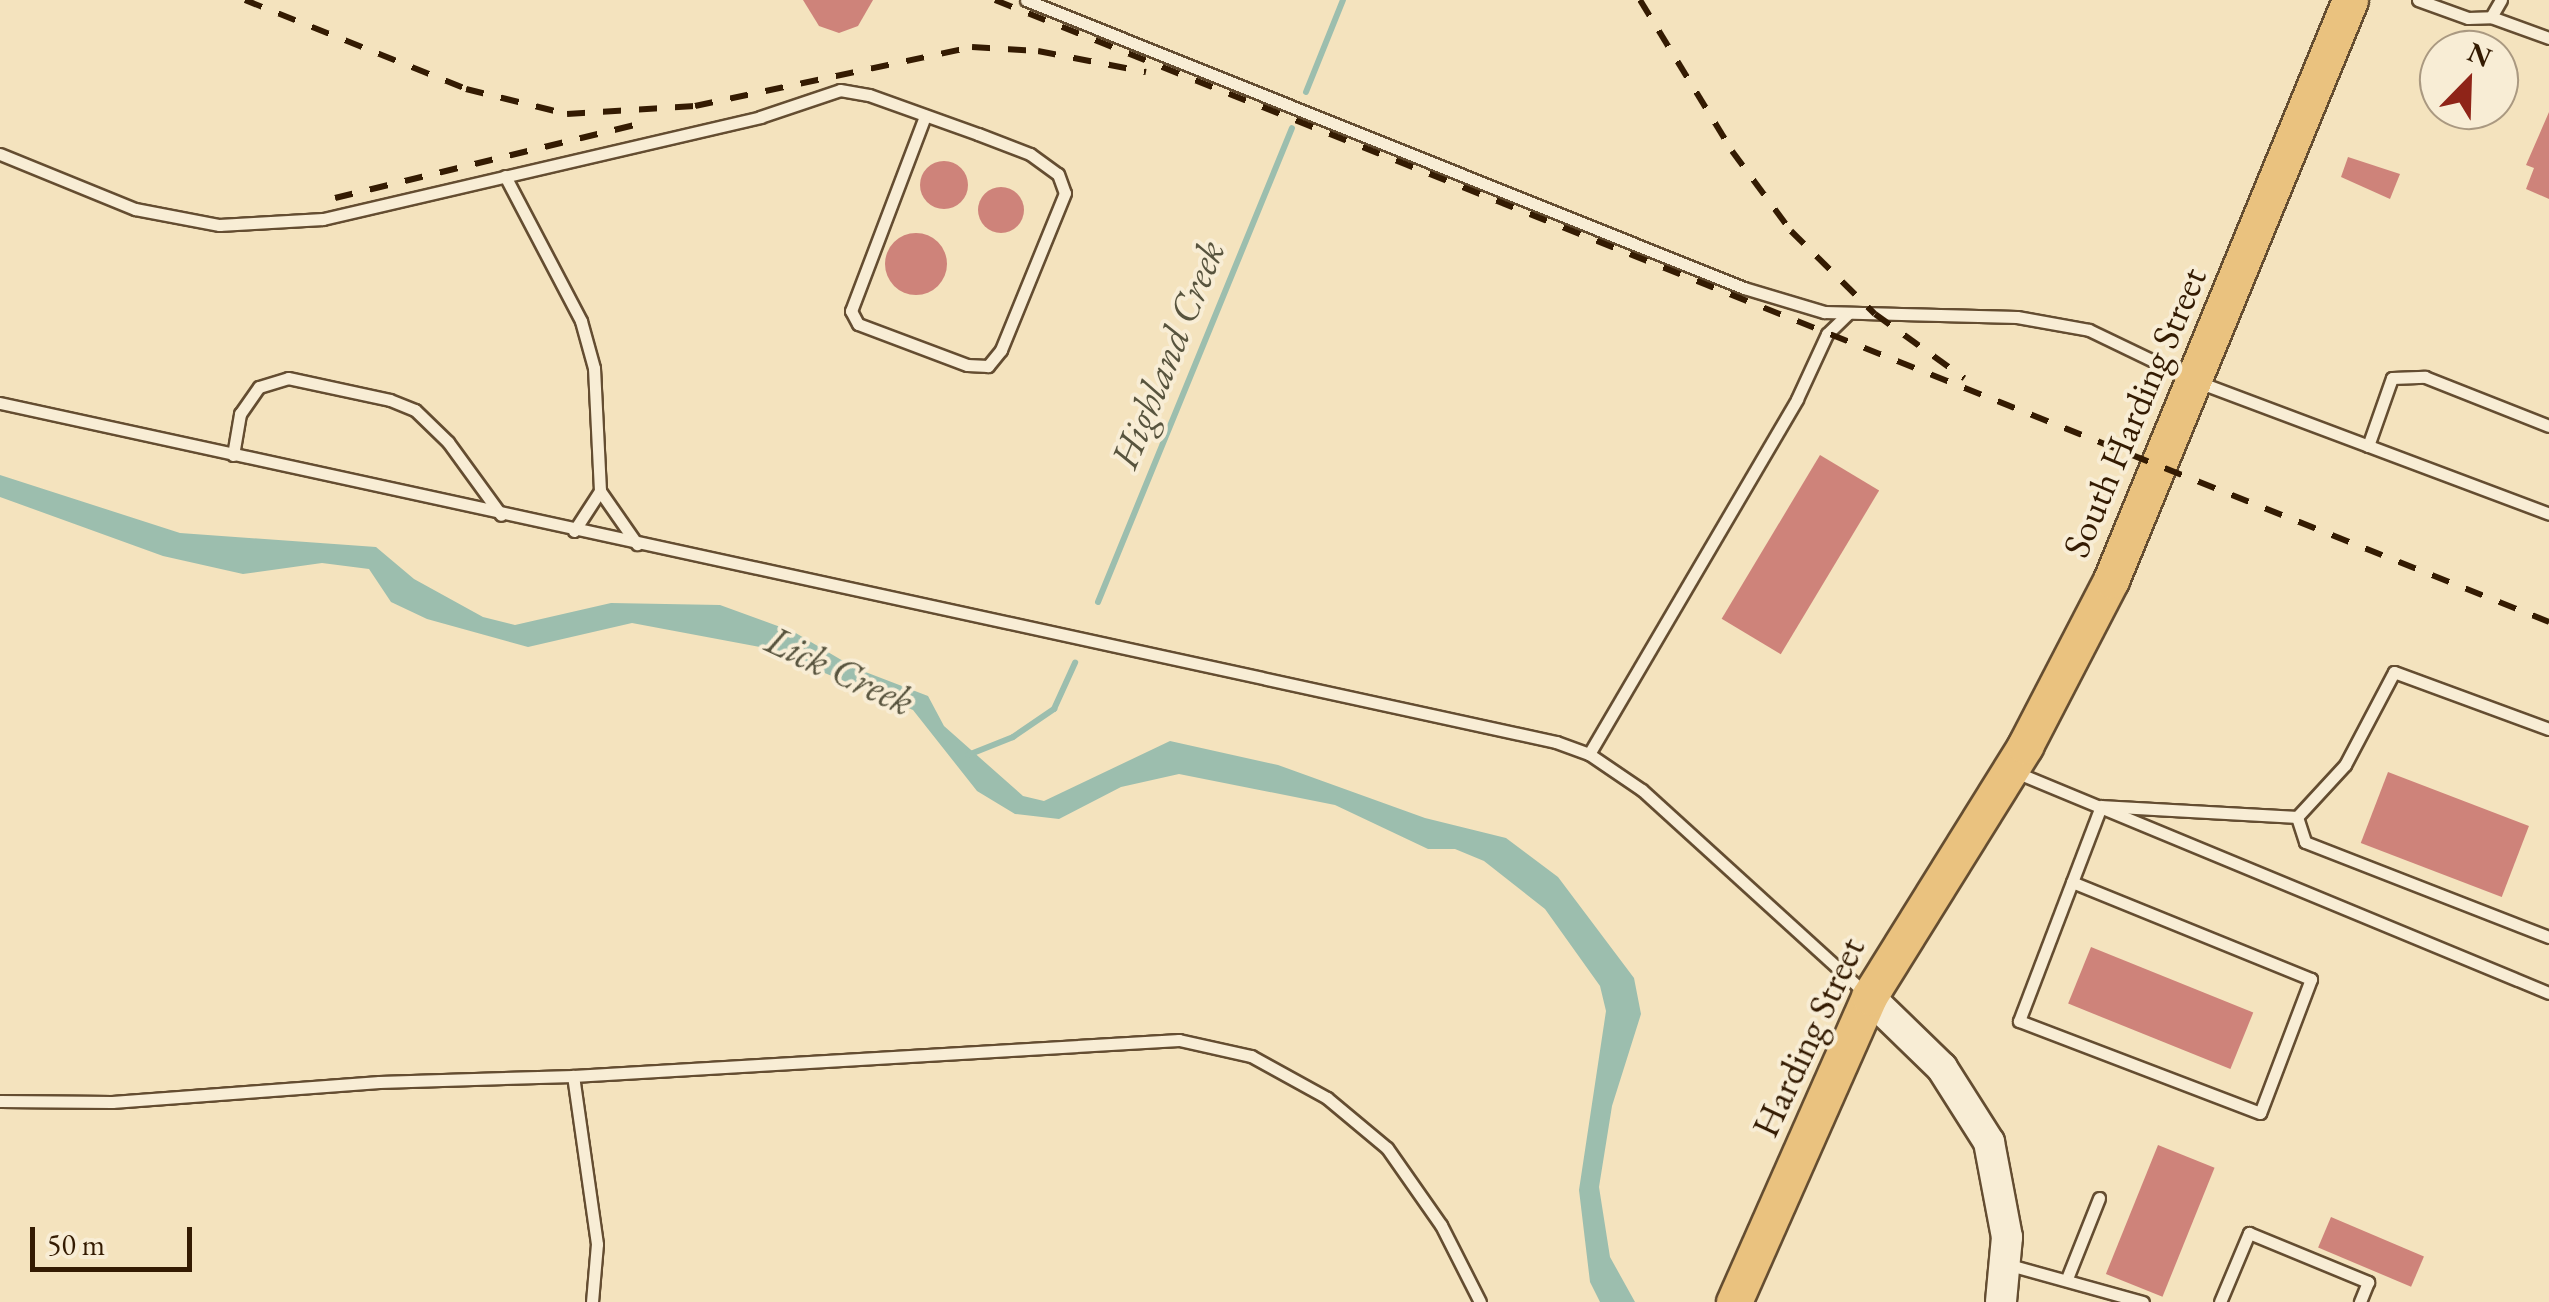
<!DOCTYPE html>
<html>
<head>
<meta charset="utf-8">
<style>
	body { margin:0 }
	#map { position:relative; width:2549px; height:1302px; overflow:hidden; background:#f4e3be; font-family:"EB Garamond",serif }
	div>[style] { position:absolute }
	.water>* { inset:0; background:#9cbeae }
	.stream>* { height:6px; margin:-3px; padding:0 3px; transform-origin:3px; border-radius:3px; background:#9cbeae }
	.building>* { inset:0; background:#ce837a; transform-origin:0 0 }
	.round { border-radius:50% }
	.roads { filter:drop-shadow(2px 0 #644d31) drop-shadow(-2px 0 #644d31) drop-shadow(0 2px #644d31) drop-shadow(0 -2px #644d31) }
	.lane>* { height:11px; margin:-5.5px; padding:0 5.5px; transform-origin:5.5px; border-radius:5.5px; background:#f8edd5 }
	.secondary>* { height:30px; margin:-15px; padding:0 15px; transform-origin:15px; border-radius:15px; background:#f8edd5 }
	.primary>* { height:35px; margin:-17.5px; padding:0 17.5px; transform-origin:17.5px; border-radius:17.5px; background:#eac27f }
	.rail>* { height:6px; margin-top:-3px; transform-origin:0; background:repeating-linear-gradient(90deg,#341b02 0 18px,transparent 0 36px) }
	span { translate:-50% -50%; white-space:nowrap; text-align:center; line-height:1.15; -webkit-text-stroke:8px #f8edd5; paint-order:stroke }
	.street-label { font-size:38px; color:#341b02 }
	.water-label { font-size:40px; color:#58543e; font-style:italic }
	.north { position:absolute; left:2419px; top:30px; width:100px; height:100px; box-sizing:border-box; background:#f8edd5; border:2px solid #aa9981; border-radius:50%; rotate:23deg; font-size:28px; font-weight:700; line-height:40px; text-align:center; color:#341b02 }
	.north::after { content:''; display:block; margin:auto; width:35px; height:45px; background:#8f2418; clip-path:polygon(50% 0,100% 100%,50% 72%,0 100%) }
	.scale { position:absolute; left:30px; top:1227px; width:162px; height:45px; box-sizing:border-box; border:5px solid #341b02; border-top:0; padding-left:12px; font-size:30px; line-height:35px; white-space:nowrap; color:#341b02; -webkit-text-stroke:8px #f8edd5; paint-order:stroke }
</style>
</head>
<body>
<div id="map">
	<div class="water">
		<i style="clip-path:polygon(0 475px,180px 533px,376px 547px,414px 579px,483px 617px,515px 625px,611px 603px,720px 605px,794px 632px,855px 668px,928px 696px,944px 726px,1023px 796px,1044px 801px,1170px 741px,1278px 765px,1425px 818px,1506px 838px,1558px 877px,1634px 978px,1641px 1014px,1612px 1106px,1599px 1187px,1610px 1257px,1635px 1302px,1600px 1302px,1590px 1282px,1579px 1190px,1606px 1011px,1600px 986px,1545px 909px,1484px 861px,1455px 849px,1428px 849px,1335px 805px,1179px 774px,1121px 787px,1059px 819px,1015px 814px,977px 791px,913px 710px,765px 648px,632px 623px,528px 647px,427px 619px,391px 602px,369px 569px,322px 563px,243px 574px,163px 556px,0 497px)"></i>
	</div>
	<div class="stream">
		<i style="left:1306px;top:92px;width:99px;rotate:-68.1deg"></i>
		<i style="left:1098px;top:602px;width:512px;rotate:-67.74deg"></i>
		<i style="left:968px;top:755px;width:48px;rotate:-21.8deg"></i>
		<i style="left:1013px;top:737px;width:50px;rotate:-34.3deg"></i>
		<i style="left:1054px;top:709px;width:51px;rotate:-65.5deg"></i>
	</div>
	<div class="building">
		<i style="clip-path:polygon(803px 0,873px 0,858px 26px,839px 33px,819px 26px)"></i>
		<i style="clip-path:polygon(2549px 112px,2549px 199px,2526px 189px,2534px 168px,2526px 165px)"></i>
		<i style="clip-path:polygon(2348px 157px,2400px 174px,2390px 199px,2341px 177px)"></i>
		<i class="round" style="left:920px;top:161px;width:48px;height:48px"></i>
		<i class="round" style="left:978px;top:187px;width:46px;height:46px"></i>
		<i class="round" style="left:885px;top:233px;width:62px;height:62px"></i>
		<i style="left:1820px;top:455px;width:69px;height:191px;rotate:31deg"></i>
		<i style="left:2388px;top:772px;width:151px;height:76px;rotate:21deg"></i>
		<i style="left:2091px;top:947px;width:175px;height:61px;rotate:22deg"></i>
		<i style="left:2158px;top:1145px;width:61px;height:139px;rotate:22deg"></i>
		<i style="left:2331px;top:1217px;width:101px;height:33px;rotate:23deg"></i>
	</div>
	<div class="roads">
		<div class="lane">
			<i style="left:1026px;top:0;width:774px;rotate:21.86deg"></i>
			<i style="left:1744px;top:288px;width:84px;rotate:16.7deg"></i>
			<i style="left:1824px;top:312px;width:193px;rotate:1.5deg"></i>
			<i style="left:2017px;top:317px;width:73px;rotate:10.2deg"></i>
			<i style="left:2089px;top:330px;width:115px;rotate:25.7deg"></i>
			<i style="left:2193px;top:380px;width:380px;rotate:20.6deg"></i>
			<i style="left:2418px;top:0;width:53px;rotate:19.8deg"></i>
			<i style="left:2468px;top:18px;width:23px;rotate:-2deg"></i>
			<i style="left:2491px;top:17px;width:20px;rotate:-60deg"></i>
			<i style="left:2491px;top:17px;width:62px;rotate:19.9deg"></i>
			<i style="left:0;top:154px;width:146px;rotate:22.2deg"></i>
			<i style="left:135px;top:209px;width:86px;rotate:10.8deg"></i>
			<i style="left:219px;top:225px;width:104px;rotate:-3.3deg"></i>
			<i style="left:323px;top:219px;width:449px;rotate:-13.1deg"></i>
			<i style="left:760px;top:117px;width:84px;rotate:-18.6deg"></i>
			<i style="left:840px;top:90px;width:29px;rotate:10deg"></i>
			<i style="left:869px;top:95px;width:116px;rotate:19.7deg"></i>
			<i style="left:978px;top:134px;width:56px;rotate:21deg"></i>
			<i style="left:1030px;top:154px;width:34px;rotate:36deg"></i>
			<i style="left:1058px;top:174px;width:20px;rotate:70deg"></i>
			<i style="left:1065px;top:193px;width:170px;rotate:112.2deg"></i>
			<i style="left:1001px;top:350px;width:21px;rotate:129deg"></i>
			<i style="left:988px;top:366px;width:21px;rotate:-177deg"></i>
			<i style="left:967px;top:365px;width:116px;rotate:-159.4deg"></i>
			<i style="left:858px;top:324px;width:15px;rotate:-118deg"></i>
			<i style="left:851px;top:311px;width:209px;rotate:-69.2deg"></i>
			<i style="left:505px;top:176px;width:164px;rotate:62.3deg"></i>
			<i style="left:581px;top:321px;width:49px;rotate:74.5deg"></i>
			<i style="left:594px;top:368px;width:123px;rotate:87.2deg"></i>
			<i style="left:600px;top:491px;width:65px;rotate:55.1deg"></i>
			<i style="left:0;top:403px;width:1593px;rotate:12.29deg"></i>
			<i style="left:1556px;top:742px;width:35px;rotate:20deg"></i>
			<i style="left:1589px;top:754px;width:64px;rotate:34.2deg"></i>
			<i style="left:1642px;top:790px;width:304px;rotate:42.3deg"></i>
			<i style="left:2368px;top:446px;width:72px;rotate:-70.6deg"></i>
			<i style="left:2392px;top:378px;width:33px;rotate:-2deg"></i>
			<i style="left:2425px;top:377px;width:133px;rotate:21.6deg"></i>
			<i style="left:233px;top:455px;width:42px;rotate:-80.3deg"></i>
			<i style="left:240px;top:414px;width:33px;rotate:-55deg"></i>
			<i style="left:259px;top:387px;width:30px;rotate:-17deg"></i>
			<i style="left:288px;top:378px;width:104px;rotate:12.2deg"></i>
			<i style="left:390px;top:400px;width:27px;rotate:22deg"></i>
			<i style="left:415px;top:410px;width:46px;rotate:44.1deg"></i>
			<i style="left:448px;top:442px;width:90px;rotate:54deg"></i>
			<i style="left:574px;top:531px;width:48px;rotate:-57deg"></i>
			<i style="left:1589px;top:754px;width:411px;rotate:-59.6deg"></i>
			<i style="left:1797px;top:399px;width:72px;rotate:-65.2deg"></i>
			<i style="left:1827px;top:334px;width:30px;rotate:-44deg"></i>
			<i style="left:2013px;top:771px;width:580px;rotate:22.5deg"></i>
			<i style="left:2297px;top:817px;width:71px;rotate:-47.3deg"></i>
			<i style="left:2345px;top:765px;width:105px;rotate:-62.2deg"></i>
			<i style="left:2394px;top:672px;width:165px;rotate:20.2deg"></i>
			<i style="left:2297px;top:817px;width:26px;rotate:72deg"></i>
			<i style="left:2305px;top:842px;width:262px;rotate:21.3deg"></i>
			<i style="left:2072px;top:882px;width:258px;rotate:22.1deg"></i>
			<i style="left:2311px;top:979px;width:143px;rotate:110.8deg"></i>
			<i style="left:2260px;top:1113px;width:258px;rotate:-159.1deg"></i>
			<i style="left:2019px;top:1021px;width:230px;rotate:-69.1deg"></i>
			<i style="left:2101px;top:806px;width:196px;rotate:3.2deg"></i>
			<i style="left:0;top:1101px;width:112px;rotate:0.5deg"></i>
			<i style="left:112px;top:1102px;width:268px;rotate:-4.3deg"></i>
			<i style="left:379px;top:1082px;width:194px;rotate:-1.8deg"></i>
			<i style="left:2006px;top:1264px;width:142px;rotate:15.5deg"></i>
			<i style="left:2068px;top:1276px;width:84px;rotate:-68.3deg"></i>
			<i style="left:592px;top:1302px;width:58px;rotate:-85.1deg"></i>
			<i style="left:597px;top:1244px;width:170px;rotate:-98.1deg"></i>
			<i style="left:573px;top:1076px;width:607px;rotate:-3.4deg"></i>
			<i style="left:1179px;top:1040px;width:74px;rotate:12.5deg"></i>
			<i style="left:1251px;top:1056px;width:87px;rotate:28.9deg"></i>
			<i style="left:1327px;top:1098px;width:78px;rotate:39.8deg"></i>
			<i style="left:1387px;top:1148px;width:94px;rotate:55deg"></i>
			<i style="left:1441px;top:1225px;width:86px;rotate:63.1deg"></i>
			<i style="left:2220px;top:1302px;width:75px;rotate:-67.2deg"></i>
			<i style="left:2249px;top:1233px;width:129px;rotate:22.4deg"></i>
			<i style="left:2368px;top:1282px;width:22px;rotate:112deg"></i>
		</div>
		<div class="secondary">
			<i style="left:1869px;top:997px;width:102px;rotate:44.2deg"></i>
			<i style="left:1942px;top:1068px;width:88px;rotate:57.6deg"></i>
			<i style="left:1989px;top:1142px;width:97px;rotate:79.3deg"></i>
			<i style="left:2007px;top:1237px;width:65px;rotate:95.3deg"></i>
		</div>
		<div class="primary">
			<i style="left:1734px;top:1302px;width:334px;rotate:-66.1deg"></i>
			<i style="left:1869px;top:997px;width:296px;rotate:-58.1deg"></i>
			<i style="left:2025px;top:746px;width:187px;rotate:-62.6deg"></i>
			<i style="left:2111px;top:580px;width:627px;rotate:-67.6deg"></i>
		</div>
	</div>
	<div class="rail">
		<i style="left:245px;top:0;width:238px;rotate:21.9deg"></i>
		<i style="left:466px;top:89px;width:104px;rotate:13.9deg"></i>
		<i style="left:567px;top:114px;width:128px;rotate:-3.6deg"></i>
		<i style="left:695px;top:106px;width:283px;rotate:-12deg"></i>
		<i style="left:972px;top:47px;width:66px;rotate:3.5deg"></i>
		<i style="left:1038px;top:51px;width:110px;rotate:11deg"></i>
		<i style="left:995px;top:0;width:1674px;rotate:21.81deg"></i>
		<i style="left:1640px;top:0;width:177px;rotate:58.6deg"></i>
		<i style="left:1732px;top:151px;width:99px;rotate:53.6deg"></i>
		<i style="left:1791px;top:231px;width:118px;rotate:44.7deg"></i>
		<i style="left:1875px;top:314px;width:110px;rotate:35.7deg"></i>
		<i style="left:335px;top:198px;width:321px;rotate:-13.7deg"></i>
	</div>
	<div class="street-label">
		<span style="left:2134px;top:412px;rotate:-67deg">South Harding Street</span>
		<span style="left:1808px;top:1037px;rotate:-65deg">Harding Street</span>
	</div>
	<div class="water-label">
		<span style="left:1167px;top:354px;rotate:-68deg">Highland Creek</span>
		<span style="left:840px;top:670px;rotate:25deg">Lick Creek</span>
	</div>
	<div class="north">N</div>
	<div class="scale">50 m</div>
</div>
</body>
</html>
